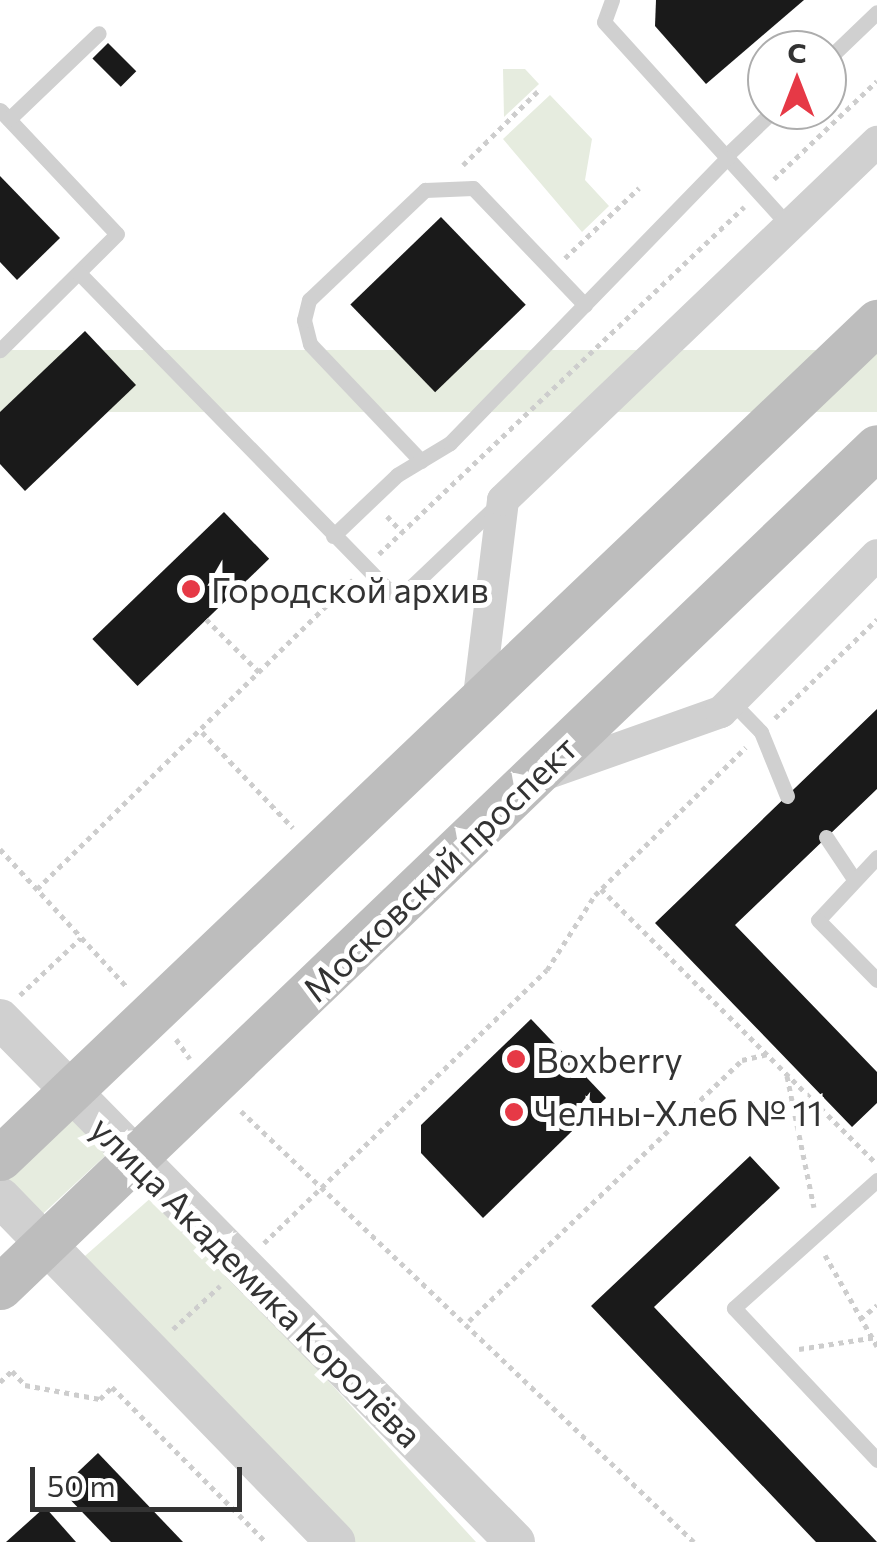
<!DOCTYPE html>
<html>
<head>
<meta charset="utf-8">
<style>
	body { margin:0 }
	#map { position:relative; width:877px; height:1542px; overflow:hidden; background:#fff; font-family:Commissioner,sans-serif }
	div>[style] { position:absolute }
	.green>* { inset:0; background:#e6ecdf; transform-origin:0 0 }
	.building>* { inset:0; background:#1a1a1a; transform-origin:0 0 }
	.path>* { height:5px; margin-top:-2.5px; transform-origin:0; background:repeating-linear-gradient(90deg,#cdcdcd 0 5px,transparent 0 10px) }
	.service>* { height:15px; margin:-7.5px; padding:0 7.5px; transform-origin:7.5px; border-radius:7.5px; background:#d0d0d0 }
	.minor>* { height:32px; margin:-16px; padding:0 16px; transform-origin:16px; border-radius:16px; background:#d0d0d0 }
	.tertiary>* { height:40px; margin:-20px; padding:0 20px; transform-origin:20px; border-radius:20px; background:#d0d0d0 }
	.secondary>* { height:45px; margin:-22.5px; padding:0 22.5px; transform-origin:22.5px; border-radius:22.5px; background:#bdbdbd }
	.dots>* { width:28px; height:28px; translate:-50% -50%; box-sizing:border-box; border:5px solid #fff; border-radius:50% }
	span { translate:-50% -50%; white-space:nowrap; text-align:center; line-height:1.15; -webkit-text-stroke:10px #fff; paint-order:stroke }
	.poi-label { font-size:35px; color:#333 }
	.left { translate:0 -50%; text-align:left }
	.street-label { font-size:35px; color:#333 }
	.north { position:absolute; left:747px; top:30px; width:100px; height:100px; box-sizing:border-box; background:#fff; border:2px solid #adadad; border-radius:50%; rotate:0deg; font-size:28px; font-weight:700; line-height:40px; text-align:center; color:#333 }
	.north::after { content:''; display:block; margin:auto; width:35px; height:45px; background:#e63946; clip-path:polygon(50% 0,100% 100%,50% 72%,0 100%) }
	.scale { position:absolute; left:30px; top:1467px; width:212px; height:45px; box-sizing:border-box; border:5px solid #333; border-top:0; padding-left:12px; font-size:30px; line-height:35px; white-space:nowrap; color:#333; -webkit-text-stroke:8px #fff; paint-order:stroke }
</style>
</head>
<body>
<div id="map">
	<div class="green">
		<i style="clip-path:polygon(503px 69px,525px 69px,539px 84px,504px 117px)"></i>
		<i style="clip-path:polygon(550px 95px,592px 139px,585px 180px,609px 206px,582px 232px,503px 139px)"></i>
		<i style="left:877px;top:350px;width:62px;height:1076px;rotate:90deg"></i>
		<i style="left:76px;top:1116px;width:49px;height:93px;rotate:47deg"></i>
		<i style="clip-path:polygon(153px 1196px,220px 1263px,476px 1542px,351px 1542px,77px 1263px)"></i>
	</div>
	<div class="building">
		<i style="clip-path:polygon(656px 0,804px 0,706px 84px,655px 26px)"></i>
		<i style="left:108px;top:43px;width:40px;height:22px;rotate:45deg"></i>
		<i style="clip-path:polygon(0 176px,60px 238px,17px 280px,0 262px)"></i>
		<i style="left:441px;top:217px;width:122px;height:126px;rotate:46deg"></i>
		<i style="clip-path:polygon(85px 331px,136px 385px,25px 491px,0 464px,0 412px)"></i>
		<i style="left:224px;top:512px;width:65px;height:183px;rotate:46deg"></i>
		<i style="clip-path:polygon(877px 709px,877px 789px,735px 925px,877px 1072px,877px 1103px,852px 1127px,655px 923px)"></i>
		<i style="clip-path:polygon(531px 1019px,606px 1098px,483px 1218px,421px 1153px,421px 1125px)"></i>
		<i style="clip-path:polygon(750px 1156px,780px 1188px,654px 1307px,877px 1542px,816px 1542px,591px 1306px)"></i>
		<i style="clip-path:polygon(98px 1453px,183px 1542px,111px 1542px,60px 1489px)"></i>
		<i style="clip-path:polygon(45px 1507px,76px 1542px,6px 1542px)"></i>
	</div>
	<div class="path">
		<i style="left:463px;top:165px;width:105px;rotate:-44.6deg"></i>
		<i style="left:774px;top:179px;width:142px;rotate:-43.6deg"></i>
		<i style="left:565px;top:258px;width:102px;rotate:-43.4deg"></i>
		<i style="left:387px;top:516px;width:22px;rotate:47deg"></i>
		<i style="left:379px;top:554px;width:504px;rotate:-43.55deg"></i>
		<i style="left:206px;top:619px;width:79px;rotate:45deg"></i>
		<i style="left:775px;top:718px;width:142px;rotate:-44.1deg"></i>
		<i style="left:202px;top:732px;width:132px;rotate:46.5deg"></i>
		<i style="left:0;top:849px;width:188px;rotate:47.4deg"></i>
		<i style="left:37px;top:889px;width:442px;rotate:-44.4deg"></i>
		<i style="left:601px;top:889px;width:387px;rotate:44.9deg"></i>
		<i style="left:20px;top:995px;width:83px;rotate:-43.1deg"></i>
		<i style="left:176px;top:1039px;width:24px;rotate:55deg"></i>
		<i style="left:787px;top:1076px;width:134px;rotate:78.4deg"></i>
		<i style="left:241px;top:1111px;width:625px;rotate:43.57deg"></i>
		<i style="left:264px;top:1243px;width:393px;rotate:-44deg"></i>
		<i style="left:547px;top:970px;width:89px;rotate:-57.4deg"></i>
		<i style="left:595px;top:895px;width:211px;rotate:-44.4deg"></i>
		<i style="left:825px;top:1255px;width:105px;rotate:60.3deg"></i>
		<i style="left:860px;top:1319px;width:22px;rotate:-39deg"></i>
		<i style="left:469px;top:1321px;width:378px;rotate:-43.7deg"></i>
		<i style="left:742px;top:1060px;width:26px;rotate:-13deg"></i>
		<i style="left:173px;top:1329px;width:64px;rotate:-42.5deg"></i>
		<i style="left:799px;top:1349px;width:79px;rotate:-8.7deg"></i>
		<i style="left:0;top:1382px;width:16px;rotate:-43deg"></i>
		<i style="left:12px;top:1371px;width:19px;rotate:47deg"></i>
		<i style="left:25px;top:1385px;width:76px;rotate:10.6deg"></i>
		<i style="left:100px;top:1399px;width:17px;rotate:-45deg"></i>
		<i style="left:112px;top:1387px;width:218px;rotate:45.2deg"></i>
	</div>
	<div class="service">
		<i style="left:612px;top:0;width:23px;rotate:110deg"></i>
		<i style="left:604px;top:22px;width:275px;rotate:47.8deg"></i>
		<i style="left:827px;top:60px;width:69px;rotate:-43.8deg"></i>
		<i style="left:0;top:110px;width:170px;rotate:46.7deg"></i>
		<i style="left:117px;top:234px;width:165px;rotate:135.2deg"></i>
		<i style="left:9px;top:119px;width:124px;rotate:-43.7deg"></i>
		<i style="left:726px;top:156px;width:66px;rotate:-43.8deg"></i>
		<i style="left:79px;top:273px;width:446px;rotate:45.7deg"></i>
		<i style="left:390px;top:592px;width:20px;rotate:-11deg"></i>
		<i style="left:410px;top:588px;width:119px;rotate:-43.6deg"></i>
		<i style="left:421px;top:461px;width:161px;rotate:-133.5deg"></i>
		<i style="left:310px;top:344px;width:25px;rotate:-104deg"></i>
		<i style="left:304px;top:320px;width:21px;rotate:-76deg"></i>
		<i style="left:309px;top:300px;width:160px;rotate:-43.5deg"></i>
		<i style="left:425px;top:190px;width:48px;rotate:-2.4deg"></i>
		<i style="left:473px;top:188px;width:162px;rotate:46.3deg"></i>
		<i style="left:333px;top:536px;width:88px;rotate:-43.6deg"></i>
		<i style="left:397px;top:475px;width:62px;rotate:-31.1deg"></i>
		<i style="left:450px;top:443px;width:397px;rotate:-45.8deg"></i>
		<i style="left:731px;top:701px;width:43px;rotate:45.9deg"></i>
		<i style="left:761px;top:732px;width:69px;rotate:67.9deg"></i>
		<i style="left:826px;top:837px;width:50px;rotate:56.3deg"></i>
		<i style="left:877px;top:857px;width:86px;rotate:133.1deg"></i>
		<i style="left:818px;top:920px;width:84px;rotate:45.5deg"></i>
		<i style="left:877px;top:1180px;width:192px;rotate:138.2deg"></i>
		<i style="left:734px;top:1308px;width:209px;rotate:46.7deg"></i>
	</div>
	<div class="minor">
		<i style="left:479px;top:696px;width:197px;rotate:-83deg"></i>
		<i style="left:503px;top:500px;width:518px;rotate:-43.75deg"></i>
		<i style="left:540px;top:776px;width:192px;rotate:-19.5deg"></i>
		<i style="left:721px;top:712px;width:221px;rotate:-45.2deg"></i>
	</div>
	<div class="tertiary">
		<i style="left:0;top:1019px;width:734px;rotate:45.44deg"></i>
		<i style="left:0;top:1197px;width:481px;rotate:45.8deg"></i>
	</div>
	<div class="secondary">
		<i style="left:0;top:1158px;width:1212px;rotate:-43.63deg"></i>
		<i style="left:0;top:1287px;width:1214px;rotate:-43.77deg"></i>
	</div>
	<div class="dots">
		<i style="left:191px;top:589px;background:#e63946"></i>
		<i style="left:516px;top:1059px;background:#e63946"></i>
		<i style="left:514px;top:1112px;background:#e63946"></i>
	</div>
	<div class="poi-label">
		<span class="left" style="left:211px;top:589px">Городской архив</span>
		<span class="left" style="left:536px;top:1059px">Boxberry</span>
		<span class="left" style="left:534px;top:1112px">Челны-Хлеб № 11</span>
	</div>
	<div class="street-label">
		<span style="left:439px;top:868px;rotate:-44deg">Московский проспект</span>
		<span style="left:257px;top:1281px;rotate:45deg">улица Академика Королёва</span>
	</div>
	<div class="north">С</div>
	<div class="scale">50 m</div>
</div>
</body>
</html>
